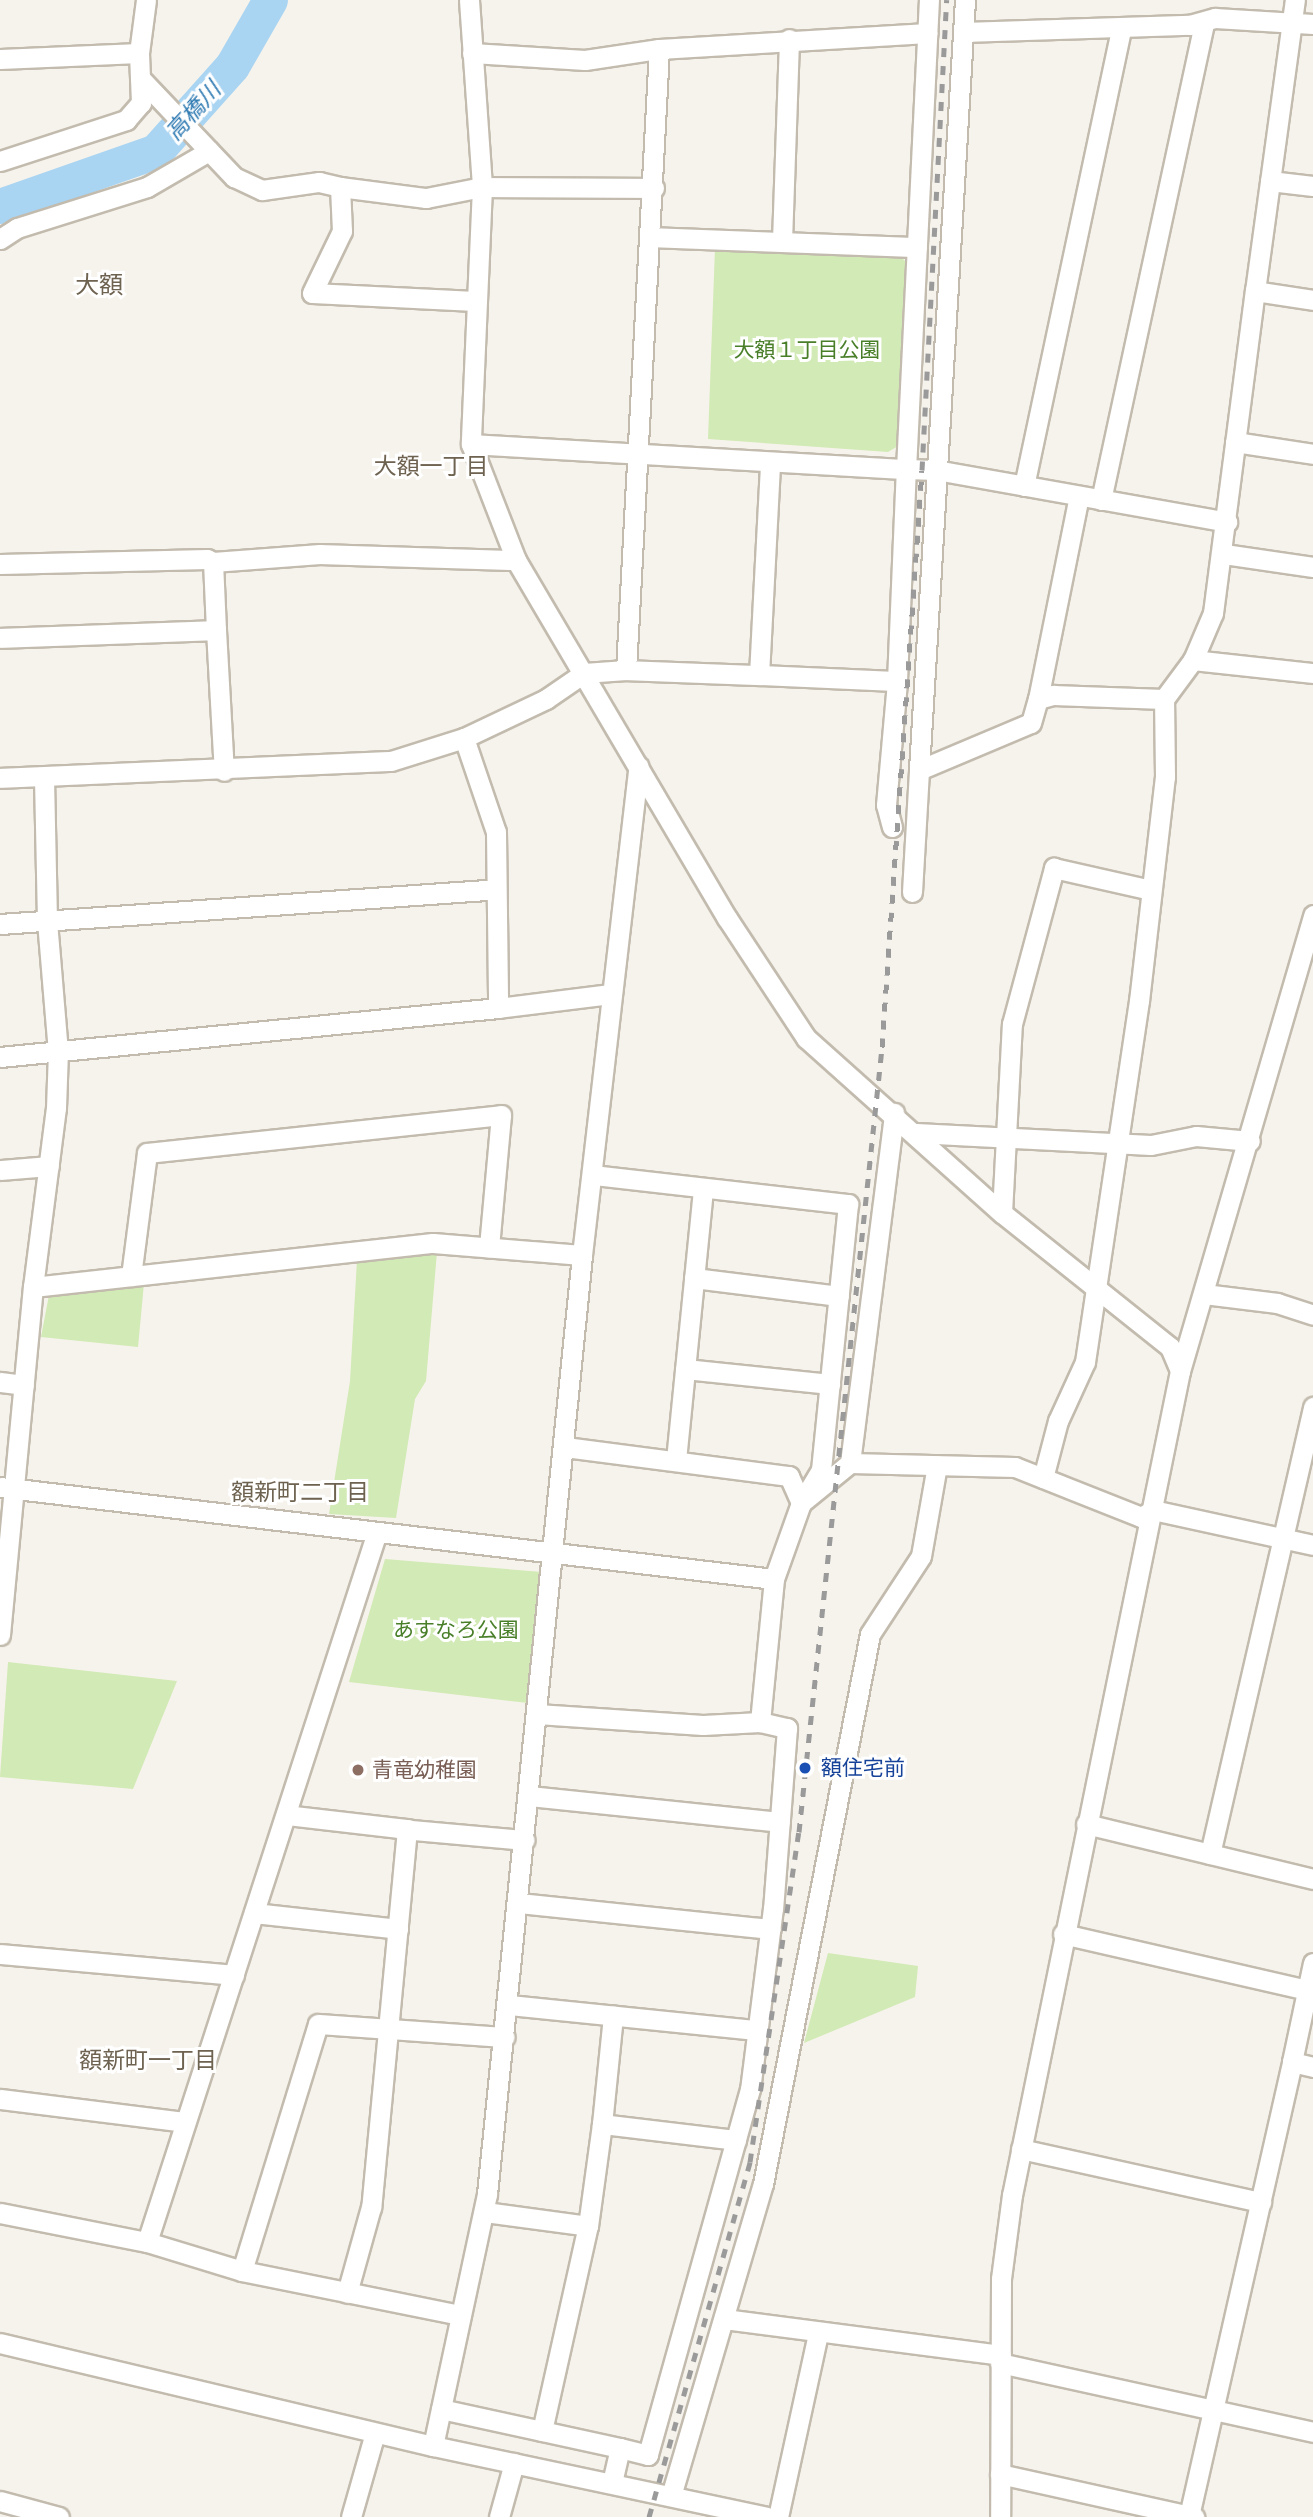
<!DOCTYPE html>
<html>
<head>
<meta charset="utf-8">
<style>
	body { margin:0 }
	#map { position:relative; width:1313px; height:2517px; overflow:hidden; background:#f6f3ec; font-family:"Fira Sans Condensed","Noto Sans JP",sans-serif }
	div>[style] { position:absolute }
	.green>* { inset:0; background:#d2eab5 }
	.river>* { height:35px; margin:-17.5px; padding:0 17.5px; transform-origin:17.5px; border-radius:17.5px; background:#a9d4f2 }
	.roads { filter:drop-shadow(2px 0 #c2bbae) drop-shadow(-2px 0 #c2bbae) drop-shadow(0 2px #c2bbae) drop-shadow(0 -2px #c2bbae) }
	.minor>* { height:19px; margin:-9.5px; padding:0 9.5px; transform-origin:9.5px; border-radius:9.5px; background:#fff }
	.rail>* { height:5px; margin-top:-2.5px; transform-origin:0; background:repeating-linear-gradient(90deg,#9a9a9a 0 9px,transparent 0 18px) }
	.dots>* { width:19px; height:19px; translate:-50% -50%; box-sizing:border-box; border:4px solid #fff; border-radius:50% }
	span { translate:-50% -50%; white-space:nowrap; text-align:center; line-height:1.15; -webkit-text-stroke:6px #fff; paint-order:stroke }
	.park-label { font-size:21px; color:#4a7f2a }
	.transit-label { font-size:21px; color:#164399 }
	.left { translate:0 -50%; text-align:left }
	.education-label { font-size:21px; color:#785e54 }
	.water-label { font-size:23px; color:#2e7ab2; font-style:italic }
	.neighbourhood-label { font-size:23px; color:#6e6250 }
	.quarter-label { font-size:24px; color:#6e6250 }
</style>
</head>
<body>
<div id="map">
	<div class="green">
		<i style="clip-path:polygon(715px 248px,899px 255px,906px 262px,898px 446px,888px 452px,708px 439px)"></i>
		<i style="clip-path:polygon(437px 1252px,426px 1381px,415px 1399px,396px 1518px,329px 1514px,350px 1381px,357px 1260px)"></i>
		<i style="clip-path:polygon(144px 1283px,138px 1347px,41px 1337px,49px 1295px)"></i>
		<i style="clip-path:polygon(385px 1559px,542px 1572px,528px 1703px,349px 1682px)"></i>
		<i style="clip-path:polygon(8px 1662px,177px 1681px,133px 1789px,0 1777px)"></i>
		<i style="clip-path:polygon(828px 1953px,918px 1966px,915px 1997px,804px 2043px)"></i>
	</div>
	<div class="river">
		<i style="left:0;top:206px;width:165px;rotate:-19.4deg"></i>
		<i style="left:156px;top:151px;width:114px;rotate:-48.2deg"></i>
		<i style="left:232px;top:66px;width:76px;rotate:-60.1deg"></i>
	</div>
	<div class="roads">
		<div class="minor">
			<i style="left:469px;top:0;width:187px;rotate:86deg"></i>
			<i style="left:482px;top:187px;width:257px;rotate:92.5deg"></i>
			<i style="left:471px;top:444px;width:124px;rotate:68.8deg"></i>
			<i style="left:516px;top:560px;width:416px;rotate:59.5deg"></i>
			<i style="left:727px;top:918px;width:144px;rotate:56.6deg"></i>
			<i style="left:806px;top:1038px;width:263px;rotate:41.8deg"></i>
			<i style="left:1002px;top:1213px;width:215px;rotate:38.6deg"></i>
			<i style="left:1170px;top:1347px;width:26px;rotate:67deg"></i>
			<i style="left:1180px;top:1371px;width:841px;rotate:101.52deg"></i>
			<i style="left:1012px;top:2195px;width:85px;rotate:97.5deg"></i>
			<i style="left:1001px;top:2279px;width:238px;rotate:90.2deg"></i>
			<i style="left:965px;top:0;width:771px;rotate:93.42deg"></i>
			<i style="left:919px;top:770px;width:121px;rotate:-22.8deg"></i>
			<i style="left:1031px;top:723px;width:25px;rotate:-74deg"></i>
			<i style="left:1038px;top:699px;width:16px;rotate:-15deg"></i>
			<i style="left:1053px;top:695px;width:111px;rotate:2.1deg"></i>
			<i style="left:963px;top:32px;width:227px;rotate:-1.8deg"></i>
			<i style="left:1190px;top:25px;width:26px;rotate:-16deg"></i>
			<i style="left:1215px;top:18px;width:98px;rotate:3.5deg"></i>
			<i style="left:659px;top:49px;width:269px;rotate:-3.4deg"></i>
			<i style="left:472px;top:53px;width:113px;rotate:3.5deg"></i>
			<i style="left:585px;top:60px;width:75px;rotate:-8.5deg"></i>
			<i style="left:659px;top:49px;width:622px;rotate:93.04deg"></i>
			<i style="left:0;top:59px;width:139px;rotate:-2.5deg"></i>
			<i style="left:139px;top:53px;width:53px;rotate:-82.5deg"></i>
			<i style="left:140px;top:78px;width:137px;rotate:46.5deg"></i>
			<i style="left:234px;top:177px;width:31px;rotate:25deg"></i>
			<i style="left:262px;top:190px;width:58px;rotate:-8deg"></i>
			<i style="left:319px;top:182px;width:22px;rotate:13deg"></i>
			<i style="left:0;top:161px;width:133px;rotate:-18deg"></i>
			<i style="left:126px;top:120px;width:23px;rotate:-49deg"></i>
			<i style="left:141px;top:103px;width:50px;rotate:-92.3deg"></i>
			<i style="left:1270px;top:181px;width:43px;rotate:6.6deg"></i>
			<i style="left:651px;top:237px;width:266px;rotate:2.2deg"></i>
			<i style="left:0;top:239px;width:20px;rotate:-33deg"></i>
			<i style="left:17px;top:228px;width:136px;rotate:-17.5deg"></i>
			<i style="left:147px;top:187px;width:72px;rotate:-30.1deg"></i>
			<i style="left:782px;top:241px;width:202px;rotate:-88deg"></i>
			<i style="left:1255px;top:291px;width:294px;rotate:-82.2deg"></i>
			<i style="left:475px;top:301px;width:163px;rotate:-177.2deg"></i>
			<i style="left:312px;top:293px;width:69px;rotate:-64.2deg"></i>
			<i style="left:342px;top:231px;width:44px;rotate:-92.6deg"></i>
			<i style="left:340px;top:187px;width:87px;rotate:7.3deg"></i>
			<i style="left:426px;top:198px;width:57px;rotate:-11.1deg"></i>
			<i style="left:482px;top:187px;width:172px;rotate:0.3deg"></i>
			<i style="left:1235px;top:442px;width:79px;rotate:8.7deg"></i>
			<i style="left:471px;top:444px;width:436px;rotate:3.3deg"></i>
			<i style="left:906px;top:469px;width:470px;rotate:-87.2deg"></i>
			<i style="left:1024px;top:486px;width:468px;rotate:-78deg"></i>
			<i style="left:1101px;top:500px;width:489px;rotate:-77.8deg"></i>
			<i style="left:1224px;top:554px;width:90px;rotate:8.3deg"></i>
			<i style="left:0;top:564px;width:207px;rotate:-1.4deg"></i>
			<i style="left:207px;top:559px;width:7px;rotate:27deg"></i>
			<i style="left:216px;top:630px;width:68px;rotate:-92.5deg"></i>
			<i style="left:213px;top:562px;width:107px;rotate:-4.3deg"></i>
			<i style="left:320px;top:554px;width:196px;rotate:1.8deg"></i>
			<i style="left:0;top:638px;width:216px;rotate:-2.1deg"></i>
			<i style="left:216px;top:630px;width:141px;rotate:86.8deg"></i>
			<i style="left:1193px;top:660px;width:121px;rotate:6.2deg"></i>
			<i style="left:759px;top:675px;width:138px;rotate:2.5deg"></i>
			<i style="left:1038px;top:699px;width:207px;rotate:-78.6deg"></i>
			<i style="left:464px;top:738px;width:99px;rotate:71.2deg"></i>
			<i style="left:496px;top:832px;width:176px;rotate:89.3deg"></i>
			<i style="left:498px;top:1008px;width:114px;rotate:-7.1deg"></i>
			<i style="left:0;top:778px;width:391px;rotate:-2.5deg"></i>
			<i style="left:391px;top:761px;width:77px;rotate:-17.5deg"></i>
			<i style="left:464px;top:738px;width:91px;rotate:-25.4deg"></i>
			<i style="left:546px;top:699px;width:46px;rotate:-34.4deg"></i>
			<i style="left:584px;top:673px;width:42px;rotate:-4.1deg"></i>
			<i style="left:626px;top:670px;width:133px;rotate:2.2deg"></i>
			<i style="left:759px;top:675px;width:211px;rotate:-87deg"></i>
			<i style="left:892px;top:827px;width:23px;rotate:-105deg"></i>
			<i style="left:886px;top:805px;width:124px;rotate:-84.9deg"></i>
			<i style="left:897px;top:681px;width:212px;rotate:-87.6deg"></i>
			<i style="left:906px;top:469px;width:30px;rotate:2deg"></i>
			<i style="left:936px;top:470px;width:296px;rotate:10.1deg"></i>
			<i style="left:912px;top:892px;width:122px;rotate:-86.7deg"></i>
			<i style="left:0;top:924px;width:496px;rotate:-4deg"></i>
			<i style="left:0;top:1057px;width:500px;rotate:-5.62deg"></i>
			<i style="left:916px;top:1133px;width:235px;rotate:2.9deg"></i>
			<i style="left:1151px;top:1145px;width:46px;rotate:-11.3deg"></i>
			<i style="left:1196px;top:1136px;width:54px;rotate:5.3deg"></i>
			<i style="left:0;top:1170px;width:49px;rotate:-4.7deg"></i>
			<i style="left:593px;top:1175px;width:257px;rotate:6.5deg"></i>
			<i style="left:848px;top:1204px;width:267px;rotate:95.8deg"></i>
			<i style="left:821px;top:1470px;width:39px;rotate:121deg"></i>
			<i style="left:801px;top:1503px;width:81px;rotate:109.6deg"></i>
			<i style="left:774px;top:1579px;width:144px;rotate:95.6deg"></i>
			<i style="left:760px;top:1722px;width:28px;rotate:13deg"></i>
			<i style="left:787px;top:1728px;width:181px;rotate:94.4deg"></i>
			<i style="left:773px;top:1908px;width:182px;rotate:97.2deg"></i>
			<i style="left:750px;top:2089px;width:380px;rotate:105.6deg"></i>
			<i style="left:648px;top:2455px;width:29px;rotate:-166deg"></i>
			<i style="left:620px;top:2448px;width:36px;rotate:103deg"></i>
			<i style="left:1002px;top:1213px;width:189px;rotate:-87deg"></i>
			<i style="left:1012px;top:1024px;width:162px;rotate:-74.9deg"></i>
			<i style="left:1054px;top:868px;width:99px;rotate:12.8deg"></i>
			<i style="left:131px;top:1276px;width:124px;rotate:-82.6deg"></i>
			<i style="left:147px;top:1153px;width:356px;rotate:-6.1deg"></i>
			<i style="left:501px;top:1115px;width:133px;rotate:95.2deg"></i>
			<i style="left:694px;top:1278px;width:146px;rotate:7.1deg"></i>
			<i style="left:33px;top:1287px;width:402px;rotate:-6.3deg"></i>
			<i style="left:433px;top:1243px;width:149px;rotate:4.6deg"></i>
			<i style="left:1204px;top:1294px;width:74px;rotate:7deg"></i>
			<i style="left:1277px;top:1303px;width:38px;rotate:18deg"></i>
			<i style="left:685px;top:1369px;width:146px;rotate:5.9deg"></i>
			<i style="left:1180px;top:1371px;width:475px;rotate:-73.7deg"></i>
			<i style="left:0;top:1382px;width:24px;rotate:7deg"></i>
			<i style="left:565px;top:1447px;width:226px;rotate:7.4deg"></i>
			<i style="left:789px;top:1476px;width:30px;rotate:66deg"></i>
			<i style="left:801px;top:1503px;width:63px;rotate:-39.2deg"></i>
			<i style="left:850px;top:1463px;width:165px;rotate:1.4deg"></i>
			<i style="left:1015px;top:1467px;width:136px;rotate:21.6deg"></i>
			<i style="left:1141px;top:1517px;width:14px;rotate:-30deg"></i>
			<i style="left:1153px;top:1510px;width:164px;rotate:12.3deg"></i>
			<i style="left:676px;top:1460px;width:273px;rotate:-84.3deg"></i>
			<i style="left:850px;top:1463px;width:353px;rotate:-82.8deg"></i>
			<i style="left:1043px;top:1478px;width:59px;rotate:-75.3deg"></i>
			<i style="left:1058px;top:1421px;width:65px;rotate:-65.4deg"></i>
			<i style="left:1085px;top:1362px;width:365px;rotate:-81.5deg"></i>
			<i style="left:1139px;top:1001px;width:226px;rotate:-83.4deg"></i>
			<i style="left:1165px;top:777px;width:78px;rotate:-90.7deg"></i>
			<i style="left:1164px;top:699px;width:49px;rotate:-53.4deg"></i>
			<i style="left:1193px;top:660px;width:51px;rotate:-66.9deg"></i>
			<i style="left:1213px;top:613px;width:325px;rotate:-82.6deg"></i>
			<i style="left:1255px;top:291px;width:59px;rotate:8.8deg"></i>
			<i style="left:0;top:1487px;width:779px;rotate:6.78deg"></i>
			<i style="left:376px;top:1535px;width:743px;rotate:107.95deg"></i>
			<i style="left:147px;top:2242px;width:99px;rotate:17deg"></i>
			<i style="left:242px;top:2271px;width:223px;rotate:11.4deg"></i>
			<i style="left:0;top:1635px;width:350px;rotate:-84.6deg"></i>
			<i style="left:33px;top:1287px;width:180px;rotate:-82.7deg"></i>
			<i style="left:56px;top:1108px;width:56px;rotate:-88deg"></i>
			<i style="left:58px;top:1052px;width:131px;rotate:-94.8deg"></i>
			<i style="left:47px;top:921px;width:144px;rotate:-91.2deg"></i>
			<i style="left:537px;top:1714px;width:166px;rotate:3.8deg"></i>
			<i style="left:703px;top:1725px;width:57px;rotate:-3deg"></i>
			<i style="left:529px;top:1796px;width:252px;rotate:5.9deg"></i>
			<i style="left:286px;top:1815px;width:122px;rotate:6.6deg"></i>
			<i style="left:407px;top:1829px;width:380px;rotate:95.4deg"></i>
			<i style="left:371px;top:2207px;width:89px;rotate:105.6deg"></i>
			<i style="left:1086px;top:1824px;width:234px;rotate:13.6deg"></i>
			<i style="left:401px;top:1829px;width:124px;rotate:5.1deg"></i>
			<i style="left:1210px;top:1854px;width:459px;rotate:-77deg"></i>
			<i style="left:519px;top:1903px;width:253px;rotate:5.9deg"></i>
			<i style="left:254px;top:1913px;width:145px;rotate:6.3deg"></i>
			<i style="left:1063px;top:1934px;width:250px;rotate:12.9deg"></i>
			<i style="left:0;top:1954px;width:235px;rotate:5.1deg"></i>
			<i style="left:1313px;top:1963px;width:101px;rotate:102deg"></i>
			<i style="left:1292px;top:2062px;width:22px;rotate:13deg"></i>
			<i style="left:509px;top:2005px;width:249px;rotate:5.8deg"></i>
			<i style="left:0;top:2099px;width:186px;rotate:7.1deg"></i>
			<i style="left:602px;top:2124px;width:109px;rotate:-84.2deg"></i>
			<i style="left:1021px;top:2149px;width:246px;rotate:12.5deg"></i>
			<i style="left:485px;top:2212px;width:104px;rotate:7.7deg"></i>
			<i style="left:588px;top:2226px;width:103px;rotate:-82.2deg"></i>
			<i style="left:602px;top:2124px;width:135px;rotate:6.8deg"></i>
			<i style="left:0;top:2213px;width:150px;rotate:11.2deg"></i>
			<i style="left:242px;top:2271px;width:258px;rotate:-72.9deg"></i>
			<i style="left:318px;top:2024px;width:187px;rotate:4deg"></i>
			<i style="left:724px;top:2319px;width:279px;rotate:7.4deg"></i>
			<i style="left:0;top:2343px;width:445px;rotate:13.4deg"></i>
			<i style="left:433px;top:2446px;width:341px;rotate:12deg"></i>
			<i style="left:1000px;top:2363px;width:321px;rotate:12.4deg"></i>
			<i style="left:441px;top:2409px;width:183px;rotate:12.3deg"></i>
			<i style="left:542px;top:2431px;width:210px;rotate:-77.4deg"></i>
			<i style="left:433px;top:2446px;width:258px;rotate:-77.9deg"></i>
			<i style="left:487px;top:2194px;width:944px;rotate:-84.22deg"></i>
			<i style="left:582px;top:1255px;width:492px;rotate:-83.4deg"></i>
			<i style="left:1000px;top:2474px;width:199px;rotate:12.5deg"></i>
			<i style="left:671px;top:2496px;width:325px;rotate:-73.6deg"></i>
			<i style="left:763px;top:2184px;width:560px;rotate:-78.99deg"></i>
			<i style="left:870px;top:1634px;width:93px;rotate:-56.8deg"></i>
			<i style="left:921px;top:1556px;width:92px;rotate:-80deg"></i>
			<i style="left:0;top:2501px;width:61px;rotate:15.2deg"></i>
			<i style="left:1189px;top:2516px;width:466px;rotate:-77.2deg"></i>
			<i style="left:351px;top:2517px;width:87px;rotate:-74.1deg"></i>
			<i style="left:499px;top:2517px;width:56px;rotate:-74.5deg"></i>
			<i style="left:778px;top:2517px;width:188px;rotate:-77.7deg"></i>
		</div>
	</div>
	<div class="rail">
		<i style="left:649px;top:2517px;width:369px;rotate:-74.1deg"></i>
		<i style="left:750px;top:2162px;width:334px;rotate:-81.6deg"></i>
		<i style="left:799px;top:1832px;width:789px;rotate:-83.96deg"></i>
		<i style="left:882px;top:1047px;width:578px;rotate:-86.03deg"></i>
		<i style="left:922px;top:470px;width:471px;rotate:-87deg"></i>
	</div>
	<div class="dots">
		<i style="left:805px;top:1768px;background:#1a4fb4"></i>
		<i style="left:358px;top:1770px;background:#8d6e63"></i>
	</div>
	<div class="park-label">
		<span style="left:807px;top:350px">大額１丁目公園</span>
		<span style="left:456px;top:1630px">あすなろ公園</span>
	</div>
	<div class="transit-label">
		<span class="left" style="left:821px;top:1768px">額住宅前</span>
	</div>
	<div class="education-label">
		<span class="left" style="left:372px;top:1770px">青竜幼稚園</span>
	</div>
	<div class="water-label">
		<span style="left:193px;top:111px;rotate:-48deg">高橋川</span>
	</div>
	<div class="neighbourhood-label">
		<span style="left:431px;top:466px">大額一丁目</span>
		<span style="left:300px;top:1492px">額新町二丁目</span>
		<span style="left:148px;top:2060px">額新町一丁目</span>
	</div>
	<div class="quarter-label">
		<span style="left:99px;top:286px">大額</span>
	</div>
</div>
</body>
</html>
